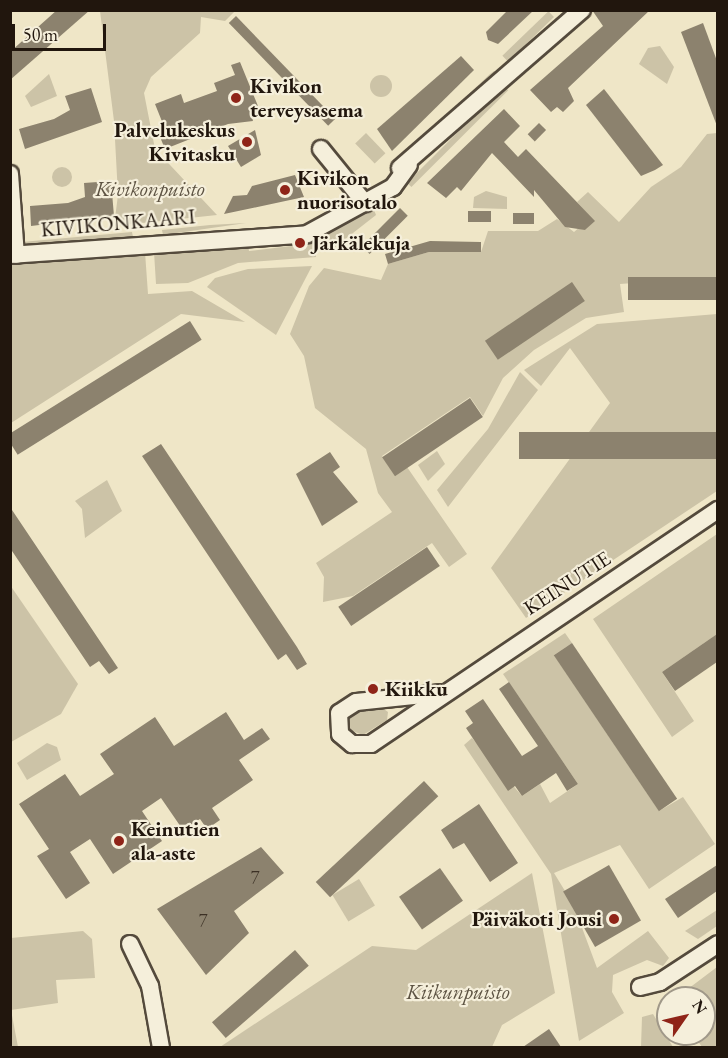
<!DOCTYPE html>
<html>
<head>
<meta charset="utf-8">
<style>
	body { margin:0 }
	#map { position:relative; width:728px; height:1058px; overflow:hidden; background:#efe6c7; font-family:"EB Garamond",serif }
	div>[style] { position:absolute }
	.green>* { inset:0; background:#ccc3a7; transform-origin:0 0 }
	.round { border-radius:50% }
	.building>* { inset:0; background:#8c826e; transform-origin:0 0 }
	.roads { filter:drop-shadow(2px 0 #544a3c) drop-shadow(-2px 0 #544a3c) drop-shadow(0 2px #544a3c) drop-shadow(0 -2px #544a3c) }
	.minor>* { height:16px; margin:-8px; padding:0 8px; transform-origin:8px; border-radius:8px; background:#f5efdb }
	.dots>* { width:16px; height:16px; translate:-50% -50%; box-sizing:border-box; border:3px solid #f5efdb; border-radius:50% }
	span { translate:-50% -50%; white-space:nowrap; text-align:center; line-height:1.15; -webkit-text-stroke:4.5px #f5efdb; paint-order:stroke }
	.number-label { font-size:18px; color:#3c3125 }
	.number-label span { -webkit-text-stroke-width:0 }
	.poi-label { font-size:21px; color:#21160d; font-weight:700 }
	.left { translate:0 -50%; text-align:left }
	.right { translate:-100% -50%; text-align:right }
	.park-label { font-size:21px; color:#5d5343; font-style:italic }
	.street-label { font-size:21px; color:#21160d }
	.frame { position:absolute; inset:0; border:12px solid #21160d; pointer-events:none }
	.north { position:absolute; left:656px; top:986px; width:60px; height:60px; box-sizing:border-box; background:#f5efdb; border:2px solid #a09889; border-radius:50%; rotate:56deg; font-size:16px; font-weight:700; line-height:24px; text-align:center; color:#21160d }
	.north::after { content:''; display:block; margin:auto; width:21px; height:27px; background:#8f2418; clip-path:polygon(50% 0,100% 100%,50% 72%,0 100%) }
	.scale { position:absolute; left:12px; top:24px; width:94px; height:27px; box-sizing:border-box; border:3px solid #21160d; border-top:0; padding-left:8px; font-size:18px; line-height:21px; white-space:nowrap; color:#21160d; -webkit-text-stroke:4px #f5efdb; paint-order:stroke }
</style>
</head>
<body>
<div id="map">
	<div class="green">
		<i style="clip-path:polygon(100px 11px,235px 11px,225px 21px,201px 17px,200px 33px,151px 77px,144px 93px,155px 149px,217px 215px,114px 226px,118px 195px,114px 121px)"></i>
		<i style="left:554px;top:17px;width:64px;height:8px;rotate:136deg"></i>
		<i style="clip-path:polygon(660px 46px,674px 67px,667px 84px,639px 64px,648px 48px)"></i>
		<i style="clip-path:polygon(494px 71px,499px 72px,414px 146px,490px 74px)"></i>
		<i style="clip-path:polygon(49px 74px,57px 96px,31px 107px,25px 96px)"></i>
		<i class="round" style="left:370px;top:75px;width:22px;height:22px"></i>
		<i style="left:504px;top:86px;width:6px;height:137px;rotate:45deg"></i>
		<i style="left:366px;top:133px;width:28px;height:15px;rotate:46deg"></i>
		<i style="clip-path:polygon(717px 133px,717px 277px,620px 284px,624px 312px,586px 318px,534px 350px,503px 378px,483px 416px,470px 397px,382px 456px,395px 475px,407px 467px,467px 554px,449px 567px,432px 543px,353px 596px,323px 602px,324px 577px,316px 563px,392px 512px,378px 493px,366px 449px,315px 408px,304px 356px,290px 334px,309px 286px,324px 268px,381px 280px,388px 264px,429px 252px,481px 252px,488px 231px,538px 231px,557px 219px,574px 232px,581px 226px,585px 230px,594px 221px,577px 202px,588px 192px,619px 222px,651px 187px,681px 167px,707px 134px)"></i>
		<i class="round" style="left:52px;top:167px;width:20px;height:20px"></i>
		<i style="clip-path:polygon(486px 191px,507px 197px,507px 209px,473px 208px,474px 197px)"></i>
		<i style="clip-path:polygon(374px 210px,376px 215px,330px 251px,325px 234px)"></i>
		<i style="clip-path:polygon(246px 223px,163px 235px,162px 230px,210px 225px)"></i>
		<i style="clip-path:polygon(132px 232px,133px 237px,29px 246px,22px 242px)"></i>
		<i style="clip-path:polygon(316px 243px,316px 257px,238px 263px,188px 283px,156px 284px,154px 252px,248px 245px,249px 251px)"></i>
		<i style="clip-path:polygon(145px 252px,148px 294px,192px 291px,245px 322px,181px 314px,11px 423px,11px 261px)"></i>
		<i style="clip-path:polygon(312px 266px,276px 335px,207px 287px,215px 278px,248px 269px)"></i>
		<i style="clip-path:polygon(717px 314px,717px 491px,526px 618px,491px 568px,610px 403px,570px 348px,541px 386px,524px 370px,597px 324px)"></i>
		<i style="clip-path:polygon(520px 372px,538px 390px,448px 507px,437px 490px,488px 429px)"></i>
		<i style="clip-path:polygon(437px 451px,445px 464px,428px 481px,418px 465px)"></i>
		<i style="clip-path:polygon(107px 480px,122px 511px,85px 538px,82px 509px,75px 501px)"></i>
		<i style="clip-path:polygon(717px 534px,717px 634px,662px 672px,694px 721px,672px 737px,593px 619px)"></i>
		<i style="clip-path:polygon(10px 585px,78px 684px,61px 714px,11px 742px)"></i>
		<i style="clip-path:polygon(565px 633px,572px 643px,554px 655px,659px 811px,683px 797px,715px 844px,649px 889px,620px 845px,554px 873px,584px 922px,581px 925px,597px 968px,648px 931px,669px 958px,663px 966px,647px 960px,613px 975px,612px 992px,624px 1013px,579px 1041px,551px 874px,464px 745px,472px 738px,522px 796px,540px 784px,550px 803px,578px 784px,503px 674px)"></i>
		<i style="clip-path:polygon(381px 707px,388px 712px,387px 720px,363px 735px,350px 730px,347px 718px,353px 711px)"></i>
		<i style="clip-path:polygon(47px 743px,57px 747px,61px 760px,27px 780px,17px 763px)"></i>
		<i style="clip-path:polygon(532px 873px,555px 993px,502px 1025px,492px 1047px,220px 1047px,372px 946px,416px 950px)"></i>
		<i style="left:359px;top:879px;width:31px;height:31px;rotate:59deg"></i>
		<i style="clip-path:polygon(717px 910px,717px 926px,698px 939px,685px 931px)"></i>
		<i style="clip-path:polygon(83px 931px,92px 939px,95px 978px,56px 980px,58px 1003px,11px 1010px,18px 1047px,11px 1047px,11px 938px)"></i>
		<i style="clip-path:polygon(717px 967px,717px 1047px,702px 1047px,693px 1034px,704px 1034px,704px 998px,676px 998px)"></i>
		<i style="clip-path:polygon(653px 1014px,673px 1047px,641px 1047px,642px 1017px)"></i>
	</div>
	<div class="building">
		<i style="clip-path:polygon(57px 10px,90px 10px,10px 80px,10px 52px)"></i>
		<i style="clip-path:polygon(508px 10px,534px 10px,498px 44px,488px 40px,486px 32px)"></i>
		<i style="clip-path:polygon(592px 10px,650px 10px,568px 88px,574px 101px,563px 112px,557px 107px,551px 112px,530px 90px,603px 26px)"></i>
		<i style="left:236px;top:16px;width:143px;height:10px;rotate:46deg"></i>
		<i style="clip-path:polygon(703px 23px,717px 61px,717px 126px,681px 32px)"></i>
		<i style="clip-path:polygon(461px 56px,474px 70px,392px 151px,377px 129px)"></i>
		<i style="clip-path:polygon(240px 62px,260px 111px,251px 114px,253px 121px,228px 124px,165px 149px,160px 137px,167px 134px,155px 104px,181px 94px,184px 103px,217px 91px,214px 83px,235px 75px,231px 65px)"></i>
		<i style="clip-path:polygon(91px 88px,102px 122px,25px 149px,19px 129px,54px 119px,70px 110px,65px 96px)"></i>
		<i style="clip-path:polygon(604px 89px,663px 165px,655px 170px,641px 176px,586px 105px)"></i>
		<i style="clip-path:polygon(504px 109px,520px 126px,504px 142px,518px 157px,526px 149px,595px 221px,585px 230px,565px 227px,534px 190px,534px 197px,492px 153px,461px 191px,457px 187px,446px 198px,427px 183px)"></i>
		<i style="left:539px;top:123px;width:10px;height:16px;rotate:45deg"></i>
		<i style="clip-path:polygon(255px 130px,261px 155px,241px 167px,228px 146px)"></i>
		<i style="clip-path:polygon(295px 175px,304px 197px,224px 214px,233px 196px,247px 195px,252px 186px)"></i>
		<i style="clip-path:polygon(111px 181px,114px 216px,31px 226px,30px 206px,68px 203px,85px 197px,84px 183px)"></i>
		<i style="left:400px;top:208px;width:11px;height:54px;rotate:45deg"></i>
		<i style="left:468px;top:211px;width:23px;height:11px"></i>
		<i style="left:513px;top:213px;width:21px;height:11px"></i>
		<i style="clip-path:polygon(430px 241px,481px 242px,481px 252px,429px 252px,388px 264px,385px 254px)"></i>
		<i style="left:717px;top:277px;width:23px;height:89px;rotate:90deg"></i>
		<i style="left:572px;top:282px;width:23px;height:105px;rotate:56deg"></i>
		<i style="left:190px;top:321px;width:22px;height:217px;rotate:58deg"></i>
		<i style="left:470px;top:398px;width:23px;height:106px;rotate:56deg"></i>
		<i style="left:717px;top:432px;width:27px;height:198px;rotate:90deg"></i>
		<i style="clip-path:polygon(161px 444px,297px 647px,307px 664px,297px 670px,286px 654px,278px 660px,142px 456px)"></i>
		<i style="clip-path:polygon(330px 452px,340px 467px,333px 472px,358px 502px,322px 526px,296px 474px)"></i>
		<i style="clip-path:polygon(10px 507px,118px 668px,109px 674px,99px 661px,90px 667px,10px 548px)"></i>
		<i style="left:427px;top:547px;width:23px;height:107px;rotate:56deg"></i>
		<i style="clip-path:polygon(717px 634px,717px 662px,675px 691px,662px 672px)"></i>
		<i style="left:572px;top:643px;width:188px;height:22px;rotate:56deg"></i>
		<i style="clip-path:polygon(509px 682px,578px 784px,567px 791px,556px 773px,522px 796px,515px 786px,508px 791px,466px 728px,473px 723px,465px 711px,483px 699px,522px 756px,538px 746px,499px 689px)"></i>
		<i style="clip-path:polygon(226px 712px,244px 740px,262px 728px,270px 739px,239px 760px,253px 780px,212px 808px,220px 820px,207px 829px,200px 819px,183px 830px,161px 798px,142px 811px,162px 841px,113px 874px,90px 839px,70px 852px,90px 883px,66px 899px,37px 856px,49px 849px,19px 804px,65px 774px,80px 796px,114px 774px,100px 754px,155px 717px,174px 746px)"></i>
		<i style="left:424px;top:781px;width:21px;height:148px;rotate:47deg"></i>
		<i style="clip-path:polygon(479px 804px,518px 863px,490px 882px,464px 843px,453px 849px,441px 830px)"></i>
		<i style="clip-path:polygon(261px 847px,284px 873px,234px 911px,249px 933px,206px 975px,157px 909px)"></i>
		<i style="left:609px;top:865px;width:64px;height:53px;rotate:60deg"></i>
		<i style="clip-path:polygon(717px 865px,717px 891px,678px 918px,665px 899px)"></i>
		<i style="left:440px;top:868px;width:40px;height:50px;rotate:55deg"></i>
		<i style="left:295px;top:950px;width:21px;height:110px;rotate:49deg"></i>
		<i style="clip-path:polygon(549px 1029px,561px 1047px,523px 1047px)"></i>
	</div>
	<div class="roads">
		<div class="minor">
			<i style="left:321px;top:149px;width:70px;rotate:50.8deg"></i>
			<i style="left:400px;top:168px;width:241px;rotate:-41deg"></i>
			<i style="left:10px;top:174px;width:81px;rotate:85.8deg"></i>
			<i style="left:10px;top:255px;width:298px;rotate:-4deg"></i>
			<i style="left:307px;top:234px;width:98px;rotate:-28.7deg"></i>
			<i style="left:393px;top:187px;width:27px;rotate:-54deg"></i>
			<i style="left:442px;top:693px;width:86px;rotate:174deg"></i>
			<i style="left:356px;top:702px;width:20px;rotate:147deg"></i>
			<i style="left:339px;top:713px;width:21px;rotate:87deg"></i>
			<i style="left:340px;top:734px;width:16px;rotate:40deg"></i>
			<i style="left:352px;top:744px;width:19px"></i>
			<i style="left:371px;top:744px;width:419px;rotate:-34deg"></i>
			<i style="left:130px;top:944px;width:47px;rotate:64.5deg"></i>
			<i style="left:150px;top:986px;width:63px;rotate:79.9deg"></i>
			<i style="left:640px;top:987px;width:21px;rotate:-14deg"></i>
			<i style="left:660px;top:982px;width:69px;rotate:-33.2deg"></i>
		</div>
	</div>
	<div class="dots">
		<i style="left:236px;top:98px;background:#8f2418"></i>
		<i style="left:247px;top:142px;background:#8f2418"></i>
		<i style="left:285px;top:190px;background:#8f2418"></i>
		<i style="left:300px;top:243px;background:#8f2418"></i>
		<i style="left:373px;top:689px;background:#8f2418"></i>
		<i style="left:119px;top:841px;background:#8f2418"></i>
		<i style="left:614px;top:919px;background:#8f2418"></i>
	</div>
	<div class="number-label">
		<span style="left:255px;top:878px">7</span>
		<span style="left:203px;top:921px">7</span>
	</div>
	<div class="poi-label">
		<span class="left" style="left:250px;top:98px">Kivikon<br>terveysasema</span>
		<span class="right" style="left:235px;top:142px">Palvelukeskus<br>Kivitasku</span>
		<span class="left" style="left:297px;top:190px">Kivikon<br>nuorisotalo</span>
		<span class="left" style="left:312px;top:243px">Järkälekuja</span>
		<span class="left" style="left:385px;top:689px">Kiikku</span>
		<span class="left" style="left:131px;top:841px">Keinutien<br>ala-aste</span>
		<span class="right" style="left:602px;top:919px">Päiväkoti Jousi</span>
	</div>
	<div class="park-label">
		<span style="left:150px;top:189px">Kivikonpuisto</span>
		<span style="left:458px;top:992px">Kiikunpuisto</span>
	</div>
	<div class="street-label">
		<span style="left:118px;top:223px;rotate:-5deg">KIVIKONKAARI</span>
		<span style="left:567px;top:583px;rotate:-33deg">KEINUTIE</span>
	</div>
	<div class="frame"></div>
	<div class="north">N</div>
	<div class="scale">50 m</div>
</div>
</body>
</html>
